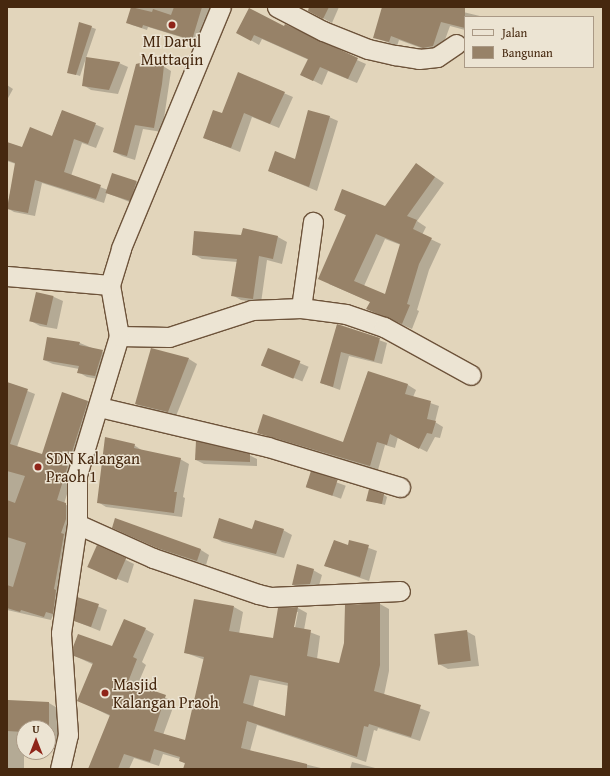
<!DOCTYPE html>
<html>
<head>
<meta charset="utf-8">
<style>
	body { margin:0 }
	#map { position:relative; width:610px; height:776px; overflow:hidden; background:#e2d5bb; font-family:"Gentium Book Plus",serif }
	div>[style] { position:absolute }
	.shadow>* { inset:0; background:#0003; transform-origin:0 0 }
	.building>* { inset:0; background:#978268; transform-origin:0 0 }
	.roads { filter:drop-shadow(1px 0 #6d533a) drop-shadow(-1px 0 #6d533a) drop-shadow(0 1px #6d533a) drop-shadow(0 -1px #6d533a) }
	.minor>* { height:19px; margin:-9.5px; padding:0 9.5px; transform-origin:9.5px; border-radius:9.5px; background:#ece4d3 }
	.dots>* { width:11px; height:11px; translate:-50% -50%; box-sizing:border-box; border:2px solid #ece4d3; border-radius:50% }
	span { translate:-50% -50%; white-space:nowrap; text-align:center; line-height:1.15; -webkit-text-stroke:3px #ece4d3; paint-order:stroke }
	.poi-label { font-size:16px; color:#46280f }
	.left { translate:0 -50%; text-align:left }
	.frame { position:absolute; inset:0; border:8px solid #46280f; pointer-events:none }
	.legend { position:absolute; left:464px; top:16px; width:130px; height:52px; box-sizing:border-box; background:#ece4d3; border:1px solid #aa9985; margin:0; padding:5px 7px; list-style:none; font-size:12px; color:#46280f }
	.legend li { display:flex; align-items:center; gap:8px; height:20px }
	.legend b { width:20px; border:1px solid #aa9985 }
	.north { position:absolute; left:16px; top:720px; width:40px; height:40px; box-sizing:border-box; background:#ece4d3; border:1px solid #aa9985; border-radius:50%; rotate:0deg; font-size:11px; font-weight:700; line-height:16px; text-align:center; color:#46280f }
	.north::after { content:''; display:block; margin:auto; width:14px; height:18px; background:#8f2418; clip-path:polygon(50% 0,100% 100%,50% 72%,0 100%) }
</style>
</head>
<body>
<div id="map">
	<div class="shadow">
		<i style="clip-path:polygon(132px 7px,214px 7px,209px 23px,204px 21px,197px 42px,148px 27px,147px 30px,132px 25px,127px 22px)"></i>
		<i style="clip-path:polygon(310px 7px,339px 7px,332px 23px,317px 15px)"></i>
		<i style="clip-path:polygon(383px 7px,460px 7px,459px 11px,484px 17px,465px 17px,465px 30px,450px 26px,441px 51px,432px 52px,399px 40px,397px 46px,374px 37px)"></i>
		<i style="clip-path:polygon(80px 23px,96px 29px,86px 58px,119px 63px,128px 67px,118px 94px,91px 90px,83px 85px,86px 58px,80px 76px,68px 72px)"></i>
		<i style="clip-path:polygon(285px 28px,366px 64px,357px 83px,328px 71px,322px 85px,302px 75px,309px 60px,262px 39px,259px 45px,237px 32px)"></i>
		<i style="clip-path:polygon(163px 66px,171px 71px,162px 132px,143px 129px,135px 160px,122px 156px,114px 152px)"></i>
		<i style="clip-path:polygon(239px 74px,293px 97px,279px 128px,252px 117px,240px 152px,204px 138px,223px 114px)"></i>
		<i style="clip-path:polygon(7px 85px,13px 89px,7px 100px)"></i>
		<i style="clip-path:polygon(62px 111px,104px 128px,96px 148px,82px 143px,71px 176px,108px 190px,137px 182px,145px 186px,137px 205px,107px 193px,104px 203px,42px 183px,35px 216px,14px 212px,7px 208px,16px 164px,7px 161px,7px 143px,23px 148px,52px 137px)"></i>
		<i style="clip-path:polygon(329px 117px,338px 121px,317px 191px,269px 171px,296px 160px)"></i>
		<i style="clip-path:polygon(evenodd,416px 164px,444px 183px,417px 221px,426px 227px,422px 235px,441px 244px,429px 270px,417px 310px,419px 311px,412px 329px,377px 314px,368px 309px,371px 302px,329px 284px,347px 216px,335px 210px,386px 207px,416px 164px,385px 239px,401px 245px,386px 296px,364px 286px,385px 239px)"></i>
		<i style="clip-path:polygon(243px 229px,278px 237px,287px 242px,282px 264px,267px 260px,261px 303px,241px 300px,232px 295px,237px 262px,202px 259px,193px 254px,242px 236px)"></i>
		<i style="clip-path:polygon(37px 293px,54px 297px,63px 301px,57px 329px,40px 326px,31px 321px)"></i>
		<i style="clip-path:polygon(338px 325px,387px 343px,382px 364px,349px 356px,340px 390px,321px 383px)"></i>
		<i style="clip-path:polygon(48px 338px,80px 343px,111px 356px,104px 380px,87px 377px,78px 372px,79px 369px,53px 364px,44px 360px)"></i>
		<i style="left:269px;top:350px;width:43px;height:16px;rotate:23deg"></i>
		<i style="clip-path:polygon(189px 359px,197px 364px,176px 416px,145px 409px,136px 404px)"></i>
		<i style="clip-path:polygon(368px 372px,408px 385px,416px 390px,413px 397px,439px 406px,435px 422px,443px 427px,440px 438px,435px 437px,427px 452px,398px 437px,395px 448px,385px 445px,378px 470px,258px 433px,343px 444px)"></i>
		<i style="clip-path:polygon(7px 383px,35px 394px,17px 447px,43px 456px,88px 401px,94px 405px,64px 504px,73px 508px,59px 617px,53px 615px,51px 620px,7px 610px)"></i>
		<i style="clip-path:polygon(134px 445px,143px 451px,180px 459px,189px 464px,183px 497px,185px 498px,182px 517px,106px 507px,98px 502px)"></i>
		<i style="clip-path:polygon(249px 455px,257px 459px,257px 466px,204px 464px,196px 460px)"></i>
		<i style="left:311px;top:473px;width:37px;height:14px;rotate:20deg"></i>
		<i style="clip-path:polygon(383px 494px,387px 497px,385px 505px,367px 500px)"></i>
		<i style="clip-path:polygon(115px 519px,201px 550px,209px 555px,206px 565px,167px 552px,121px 532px)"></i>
		<i style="clip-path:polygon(253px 530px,283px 530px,292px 535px,284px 558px,222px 542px,214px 537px)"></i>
		<i style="clip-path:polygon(350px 541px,377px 551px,369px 581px,325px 566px,349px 546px)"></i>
		<i style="clip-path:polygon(98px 546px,134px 564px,128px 583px,90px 568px)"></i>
		<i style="clip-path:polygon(313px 570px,322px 575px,318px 589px,302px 589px,293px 585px)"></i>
		<i style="clip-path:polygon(78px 598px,107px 610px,100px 631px,75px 621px)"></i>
		<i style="clip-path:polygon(evenodd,380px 604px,389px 609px,389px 671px,384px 695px,430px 712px,420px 741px,378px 728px,377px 731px,374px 730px,366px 762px,257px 725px,250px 751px,325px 769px,184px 769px,186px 764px,180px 761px,180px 759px,163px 754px,159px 766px,134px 758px,129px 769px,95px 769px,110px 716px,78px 700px,94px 665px,75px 656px,113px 648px,145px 629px,154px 634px,142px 662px,146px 665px,137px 686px,175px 702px,163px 735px,186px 741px,205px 660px,186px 653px,234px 607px,243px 612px,239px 634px,274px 639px,279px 609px,298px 608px,307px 613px,304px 630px,320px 636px,317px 659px,340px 664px,345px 643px,346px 606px,380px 604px,296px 612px,298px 612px,294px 633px,293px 632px,296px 612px,380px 604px,259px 680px,289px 686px,286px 718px,253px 707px,259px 680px)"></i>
		<i style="clip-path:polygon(466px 631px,475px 636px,479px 666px,448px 669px,439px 664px)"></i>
		<i style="clip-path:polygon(7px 703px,49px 703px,59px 709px,59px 739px,48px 738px,48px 728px,24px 728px,24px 769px,7px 769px)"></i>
		<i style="clip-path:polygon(352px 762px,379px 769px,350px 769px)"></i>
	</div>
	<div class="building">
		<i style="clip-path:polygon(131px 7px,152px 12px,153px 9px,171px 15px,174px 7px,202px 7px,192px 40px,143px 25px,142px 28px,126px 23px)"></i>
		<i style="clip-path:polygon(309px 7px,329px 7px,323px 19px,308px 11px)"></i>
		<i style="clip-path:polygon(382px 7px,465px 7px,465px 28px,441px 22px,433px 46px,423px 48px,391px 36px,389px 42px,373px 38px)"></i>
		<i style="clip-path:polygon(249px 8px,284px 26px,285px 24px,358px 58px,348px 79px,320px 67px,313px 81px,300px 75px,308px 59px,254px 35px,251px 41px,236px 33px)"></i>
		<i style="clip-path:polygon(79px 22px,92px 26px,76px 75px,67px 73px)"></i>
		<i style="clip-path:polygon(86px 57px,120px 62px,109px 90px,82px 86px)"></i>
		<i style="clip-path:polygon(140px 63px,164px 65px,162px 84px,154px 128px,135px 125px,127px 156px,113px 152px,136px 64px)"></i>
		<i style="clip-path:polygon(238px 72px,285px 92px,270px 124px,244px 113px,231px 148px,203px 138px,213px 110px,222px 113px)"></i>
		<i style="clip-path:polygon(62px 110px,96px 123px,88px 144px,74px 139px,64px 172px,101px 185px,96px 199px,35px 180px,28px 213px,7px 209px,15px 163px,7px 160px,7px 142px,22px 147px,30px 127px,52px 136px)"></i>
		<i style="clip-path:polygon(308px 110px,330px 116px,309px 187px,268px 171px,275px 151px,295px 159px)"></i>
		<i style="clip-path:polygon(evenodd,416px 163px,435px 177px,407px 216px,417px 220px,413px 229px,432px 238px,419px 264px,407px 304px,410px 305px,402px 324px,366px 309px,370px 302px,318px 279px,346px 215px,334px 210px,342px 189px,385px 206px,416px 163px,376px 234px,400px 244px,385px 294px,354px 281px,376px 234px)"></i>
		<i style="left:112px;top:173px;width:26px;height:21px;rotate:18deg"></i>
		<i style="clip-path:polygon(243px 228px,278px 236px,273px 259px,259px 256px,253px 299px,231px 296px,237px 259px,192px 255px,194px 231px,241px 235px)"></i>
		<i style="left:36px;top:292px;width:18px;height:30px;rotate:13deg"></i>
		<i style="clip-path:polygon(337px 324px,380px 338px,374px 361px,341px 352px,333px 387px,320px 383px)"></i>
		<i style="clip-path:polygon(47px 337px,80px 342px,79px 345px,103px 350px,95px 376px,77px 373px,79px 366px,43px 360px)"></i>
		<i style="clip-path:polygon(151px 348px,189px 358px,168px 412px,135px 404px)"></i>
		<i style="left:268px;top:348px;width:35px;height:19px;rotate:22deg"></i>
		<i style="clip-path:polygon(368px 371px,408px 384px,405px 394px,431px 401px,427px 419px,436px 421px,432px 434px,427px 433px,419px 449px,390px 434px,387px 445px,377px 442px,370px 466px,257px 433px,263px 414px,343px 442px)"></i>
		<i style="clip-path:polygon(7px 382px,28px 389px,10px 444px,42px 454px,62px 392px,88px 401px,57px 500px,66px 503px,66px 519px,61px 533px,64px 534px,54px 589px,56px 590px,53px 614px,46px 612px,44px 617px,21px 610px,20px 612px,7px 608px,7px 585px,13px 587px,26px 543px,7px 537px,7px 500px,15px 503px,25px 476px,7px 471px)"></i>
		<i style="clip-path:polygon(105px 437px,135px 444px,134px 448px,181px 458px,174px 492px,177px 492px,174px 513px,97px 503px)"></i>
		<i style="clip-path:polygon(196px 441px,250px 454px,250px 462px,195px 460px)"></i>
		<i style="left:311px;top:471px;width:28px;height:17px;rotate:18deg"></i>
		<i style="clip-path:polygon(369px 489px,384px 494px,382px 504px,366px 501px)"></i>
		<i style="clip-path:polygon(115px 518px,201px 549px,197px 561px,157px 548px,112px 528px)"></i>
		<i style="clip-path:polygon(219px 518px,252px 529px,255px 520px,284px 529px,276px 554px,213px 538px)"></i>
		<i style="clip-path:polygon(334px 540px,348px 545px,349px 540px,369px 545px,360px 577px,324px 566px)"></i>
		<i style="left:97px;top:545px;width:32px;height:24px;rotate:24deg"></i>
		<i style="clip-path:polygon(297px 564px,314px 569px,310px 584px,292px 585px)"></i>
		<i style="clip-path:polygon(77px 597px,99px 604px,91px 627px,74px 621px)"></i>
		<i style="clip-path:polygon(evenodd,194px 599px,234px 606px,229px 631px,273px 638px,278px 608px,298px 607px,294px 627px,311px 630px,307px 656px,339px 663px,344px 643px,345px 605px,380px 603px,380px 665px,374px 691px,421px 705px,411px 737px,369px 724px,368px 727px,364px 726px,357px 757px,247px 721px,241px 748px,307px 764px,307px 769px,183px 769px,185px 763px,179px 761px,180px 757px,154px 749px,150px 762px,124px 754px,118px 769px,88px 769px,110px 715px,77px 701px,93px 663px,74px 656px,73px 647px,78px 634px,112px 646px,124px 619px,146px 628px,133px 657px,137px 659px,128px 682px,166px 695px,154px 731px,185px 740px,204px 657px,184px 653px,194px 599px,250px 675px,288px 683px,285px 716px,243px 703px,250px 675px)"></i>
		<i style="left:467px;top:630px;width:31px;height:33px;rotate:83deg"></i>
		<i style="clip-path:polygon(8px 700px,49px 702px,49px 733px,48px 728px,24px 728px,24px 732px,7px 731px)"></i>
	</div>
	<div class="roads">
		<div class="minor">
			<i style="left:277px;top:7px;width:52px;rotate:27.6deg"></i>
			<i style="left:323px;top:31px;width:48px;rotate:21.8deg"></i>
			<i style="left:368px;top:49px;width:28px;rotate:13deg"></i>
			<i style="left:395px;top:55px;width:24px;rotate:9deg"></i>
			<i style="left:419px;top:59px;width:18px;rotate:-6deg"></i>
			<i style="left:437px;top:57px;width:23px;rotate:-34deg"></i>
			<i style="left:7px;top:276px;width:103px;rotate:5deg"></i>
			<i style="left:301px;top:308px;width:87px;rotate:-82.1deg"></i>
			<i style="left:119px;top:336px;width:50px;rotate:1.1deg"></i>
			<i style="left:169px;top:337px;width:87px;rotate:-18deg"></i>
			<i style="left:252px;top:310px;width:49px;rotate:-2.3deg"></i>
			<i style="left:301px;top:308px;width:45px;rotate:7.6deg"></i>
			<i style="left:346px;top:314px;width:40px;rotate:18.9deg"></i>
			<i style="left:384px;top:327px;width:99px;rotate:28.9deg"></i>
			<i style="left:99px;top:407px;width:174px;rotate:13.3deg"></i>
			<i style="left:268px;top:447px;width:138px;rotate:16.9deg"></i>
			<i style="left:77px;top:524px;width:83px;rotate:24.1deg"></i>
			<i style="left:153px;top:558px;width:111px;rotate:18.9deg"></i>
			<i style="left:258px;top:594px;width:13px;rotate:13deg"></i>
			<i style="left:271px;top:597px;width:129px;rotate:-2.7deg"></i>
			<i style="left:60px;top:769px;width:35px;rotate:-77deg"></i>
			<i style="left:68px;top:735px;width:102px;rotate:-93.9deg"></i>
			<i style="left:61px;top:633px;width:110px;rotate:-81.6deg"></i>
			<i style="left:77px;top:524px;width:49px;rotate:-90deg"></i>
			<i style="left:77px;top:475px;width:145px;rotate:-73.2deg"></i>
			<i style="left:119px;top:336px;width:52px;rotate:-100deg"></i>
			<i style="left:110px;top:285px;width:39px;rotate:-73deg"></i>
			<i style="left:121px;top:248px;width:261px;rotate:-67.5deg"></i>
		</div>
	</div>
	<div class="dots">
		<i style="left:172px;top:25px;background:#8f2418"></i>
		<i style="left:38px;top:467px;background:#8f2418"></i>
		<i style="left:105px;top:693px;background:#8f2418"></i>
	</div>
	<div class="poi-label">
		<span style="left:172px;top:50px">MI Darul<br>Muttaqin</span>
		<span class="left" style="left:46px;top:467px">SDN Kalangan<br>Praoh 1</span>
		<span class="left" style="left:113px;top:693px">Masjid<br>Kalangan Praoh</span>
	</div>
	<div class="frame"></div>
	<ul class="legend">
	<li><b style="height:5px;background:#ece4d3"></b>Jalan</li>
	<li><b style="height:11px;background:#978268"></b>Bangunan</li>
	</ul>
	<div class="north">U</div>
</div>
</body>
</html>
